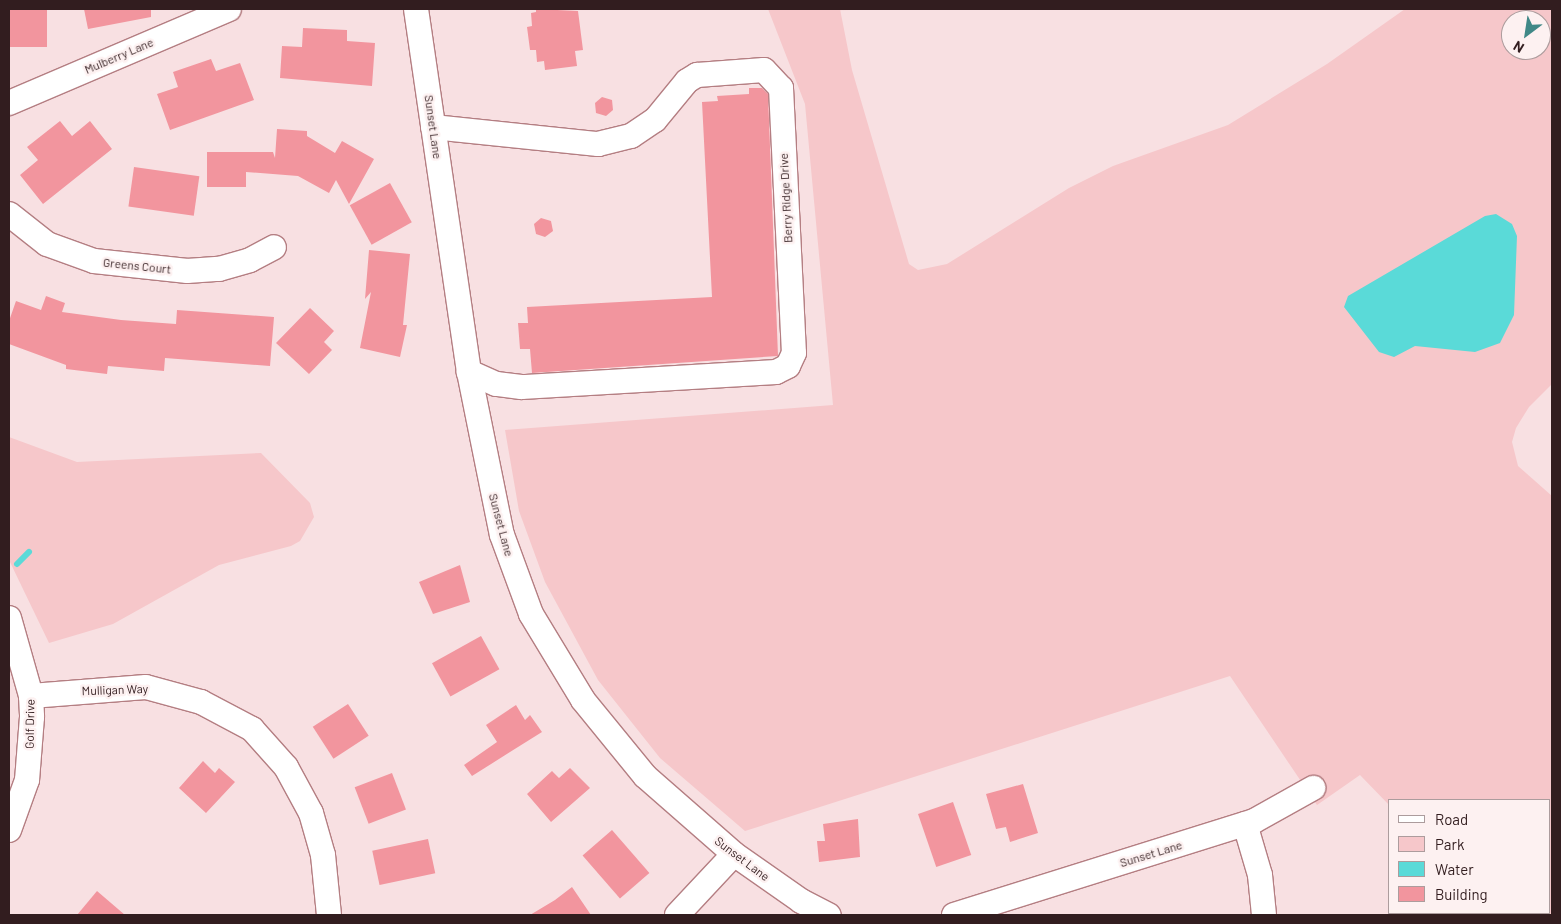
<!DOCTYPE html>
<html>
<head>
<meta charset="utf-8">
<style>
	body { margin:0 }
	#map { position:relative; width:1561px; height:924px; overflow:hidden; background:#f8e0e2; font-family:Barlow,sans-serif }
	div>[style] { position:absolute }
	.green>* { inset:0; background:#f6c7ca }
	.water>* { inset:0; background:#5adad8 }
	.stream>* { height:6px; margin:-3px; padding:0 3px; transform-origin:3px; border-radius:3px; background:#5adad8 }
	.building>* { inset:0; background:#f2959e; transform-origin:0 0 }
	.roads { filter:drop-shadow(1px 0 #b47e82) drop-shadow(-1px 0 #b47e82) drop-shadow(0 1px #b47e82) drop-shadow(0 -1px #b47e82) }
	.minor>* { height:24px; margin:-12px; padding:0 12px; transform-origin:12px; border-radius:12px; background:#fff }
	span { translate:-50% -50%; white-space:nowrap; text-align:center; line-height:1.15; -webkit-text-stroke:5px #fdf1f1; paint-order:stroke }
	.street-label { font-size:12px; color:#321d1f }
	.frame { position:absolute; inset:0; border:10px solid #321d1f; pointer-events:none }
	.legend { position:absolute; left:1388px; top:799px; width:162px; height:115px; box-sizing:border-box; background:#fdf1f1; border:1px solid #ac9c9d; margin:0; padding:6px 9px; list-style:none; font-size:15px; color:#321d1f }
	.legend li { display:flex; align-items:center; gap:10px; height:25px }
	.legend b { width:25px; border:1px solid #ac9c9d }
	.north { position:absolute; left:1501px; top:10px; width:50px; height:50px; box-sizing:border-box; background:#fdf1f1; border:1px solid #ac9c9d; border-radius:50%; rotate:211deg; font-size:14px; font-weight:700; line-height:20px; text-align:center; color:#321d1f }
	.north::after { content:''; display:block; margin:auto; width:18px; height:22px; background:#408887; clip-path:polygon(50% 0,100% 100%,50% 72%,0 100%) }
</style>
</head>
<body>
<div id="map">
	<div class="green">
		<i style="clip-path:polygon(evenodd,768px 9px,840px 9px,852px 70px,909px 264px,918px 270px,947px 264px,1069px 188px,1113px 166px,1228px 125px,1327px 64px,1405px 9px,1552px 9px,1552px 384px,1529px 407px,1516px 428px,1512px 442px,1518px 466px,1552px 496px,1552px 915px,1429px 915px,1550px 913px,1550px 800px,1390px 800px,1390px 806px,1360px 775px,1317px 805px,1230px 676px,745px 831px,660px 758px,598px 680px,545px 582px,519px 511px,505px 430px,833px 405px,805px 104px,768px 9px,1511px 20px,1541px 20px,1541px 50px,1511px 50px,1511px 20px)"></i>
		<i style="clip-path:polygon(9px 437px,77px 462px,261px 453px,310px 503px,314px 517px,300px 541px,291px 546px,219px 565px,113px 624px,49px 643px,9px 560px)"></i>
	</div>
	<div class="water">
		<i style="clip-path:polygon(1496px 214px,1512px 224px,1517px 236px,1514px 315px,1500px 343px,1475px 352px,1415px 346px,1394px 357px,1379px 352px,1344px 307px,1348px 296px,1485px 216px)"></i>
	</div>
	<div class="stream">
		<i style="left:17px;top:564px;width:17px;rotate:-45deg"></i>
	</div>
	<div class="building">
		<i style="left:9px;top:9px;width:38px;height:38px"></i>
		<i style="clip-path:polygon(84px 9px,151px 9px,151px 17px,88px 29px)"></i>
		<i style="clip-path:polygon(536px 9px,578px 11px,583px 50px,575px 51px,577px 66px,545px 70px,544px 61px,537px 62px,536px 50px,530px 50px,527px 27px,532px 26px,531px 13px,536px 12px)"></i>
		<i style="clip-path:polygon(303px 28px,347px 30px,347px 41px,375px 43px,372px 86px,280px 78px,282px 46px,302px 47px)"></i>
		<i style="clip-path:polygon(211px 59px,216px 71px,240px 63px,254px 100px,170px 130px,157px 94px,178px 87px,173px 72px)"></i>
		<i style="clip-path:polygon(749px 88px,762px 88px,768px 94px,778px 356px,532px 373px,530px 349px,520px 349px,518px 323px,528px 323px,527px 307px,712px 297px,702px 102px,718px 101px,717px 96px,749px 94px)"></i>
		<i style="clip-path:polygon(602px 97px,612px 100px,613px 110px,606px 116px,596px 113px,595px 103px)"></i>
		<i style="clip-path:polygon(60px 121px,72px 136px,90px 121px,112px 149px,43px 204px,20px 175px,38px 160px,27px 147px)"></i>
		<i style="clip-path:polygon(277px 129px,307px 131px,307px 136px,335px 153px,342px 141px,374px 159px,349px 204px,336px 180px,329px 193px,298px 176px,246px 172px,246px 187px,207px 187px,207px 152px,273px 152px,275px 158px)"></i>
		<i style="left:134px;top:167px;width:66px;height:40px;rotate:8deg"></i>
		<i style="left:390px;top:183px;width:45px;height:46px;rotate:61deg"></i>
		<i style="clip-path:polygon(541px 218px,551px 221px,553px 231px,545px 237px,536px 234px,534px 224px)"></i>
		<i style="clip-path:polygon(369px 250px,410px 254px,403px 325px,407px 325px,400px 357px,360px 348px,371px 292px,365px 299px)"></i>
		<i style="clip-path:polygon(46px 296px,65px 303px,62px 312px,121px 320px,176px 324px,177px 310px,274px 317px,270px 366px,165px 358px,164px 371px,108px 366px,107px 374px,66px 369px,66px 365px,9px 344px,9px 321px,16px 301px,41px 310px)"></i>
		<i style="clip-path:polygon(310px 308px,334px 331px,324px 342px,332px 350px,309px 374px,276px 343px)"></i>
		<i style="clip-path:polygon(460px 565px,470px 602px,433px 614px,419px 582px)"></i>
		<i style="left:481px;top:636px;width:38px;height:56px;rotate:61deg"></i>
		<i style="left:348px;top:704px;width:38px;height:42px;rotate:57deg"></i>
		<i style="clip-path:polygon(516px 705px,525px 720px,530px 715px,542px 732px,472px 776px,464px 765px,497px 742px,486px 725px)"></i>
		<i style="clip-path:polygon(203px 761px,215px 773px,219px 768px,235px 782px,206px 813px,179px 788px)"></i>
		<i style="clip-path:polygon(570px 768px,590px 788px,551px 822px,527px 794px,552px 771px,559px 778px)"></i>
		<i style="left:392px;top:773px;width:39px;height:40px;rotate:69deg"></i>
		<i style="clip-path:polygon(1023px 784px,1038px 833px,1010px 842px,1006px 827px,996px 829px,986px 794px)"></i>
		<i style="left:953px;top:802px;width:56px;height:37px;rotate:71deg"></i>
		<i style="clip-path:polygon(858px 819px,860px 857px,819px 862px,817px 841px,825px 841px,823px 824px)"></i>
		<i style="left:612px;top:830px;width:57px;height:39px;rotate:49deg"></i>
		<i style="left:428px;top:839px;width:35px;height:57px;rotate:78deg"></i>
		<i style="clip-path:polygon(572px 887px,591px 915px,530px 915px,555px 900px)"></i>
		<i style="clip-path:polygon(97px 891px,125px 915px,77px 915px)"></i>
	</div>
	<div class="roads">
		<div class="minor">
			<i style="left:416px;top:9px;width:367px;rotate:81.7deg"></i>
			<i style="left:469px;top:372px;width:166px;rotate:78.6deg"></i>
			<i style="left:502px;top:535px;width:84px;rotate:69.8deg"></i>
			<i style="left:531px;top:614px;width:100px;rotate:58.8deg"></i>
			<i style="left:583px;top:700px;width:98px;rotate:50.8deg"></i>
			<i style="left:645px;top:776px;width:118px;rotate:41.2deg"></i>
			<i style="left:734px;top:854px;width:82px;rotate:35deg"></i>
			<i style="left:801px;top:901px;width:31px;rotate:27deg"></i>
			<i style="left:9px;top:103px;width:239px;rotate:-23.1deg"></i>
			<i style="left:433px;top:127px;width:166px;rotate:5.9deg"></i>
			<i style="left:598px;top:144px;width:34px;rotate:-14deg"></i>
			<i style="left:631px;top:136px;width:29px;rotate:-34deg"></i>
			<i style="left:655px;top:120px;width:50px;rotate:-50.6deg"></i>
			<i style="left:687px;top:81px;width:12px;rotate:-31deg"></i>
			<i style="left:697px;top:75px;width:67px;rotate:-4.3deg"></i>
			<i style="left:764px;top:70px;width:25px;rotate:47deg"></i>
			<i style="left:781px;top:88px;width:265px;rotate:87.2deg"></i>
			<i style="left:794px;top:353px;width:14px;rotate:115deg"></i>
			<i style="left:788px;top:366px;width:13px;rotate:153deg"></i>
			<i style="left:776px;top:372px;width:255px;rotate:176.6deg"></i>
			<i style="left:521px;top:387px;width:25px;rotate:-173deg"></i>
			<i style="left:496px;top:384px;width:30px;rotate:-156deg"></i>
			<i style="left:9px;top:214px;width:48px;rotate:38.3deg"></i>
			<i style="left:47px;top:244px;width:50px;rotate:19.9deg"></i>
			<i style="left:94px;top:261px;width:94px;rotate:6.1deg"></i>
			<i style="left:187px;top:271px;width:32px;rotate:-4deg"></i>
			<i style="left:219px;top:269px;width:32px;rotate:-16deg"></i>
			<i style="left:250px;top:260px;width:27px;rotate:-28deg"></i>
			<i style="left:9px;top:618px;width:81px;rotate:74.2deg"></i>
			<i style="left:31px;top:696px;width:21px;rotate:87deg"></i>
			<i style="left:32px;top:717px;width:63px;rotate:94.5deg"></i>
			<i style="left:27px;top:780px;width:53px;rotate:109.8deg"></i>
			<i style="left:31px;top:696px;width:115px;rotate:-4.5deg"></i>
			<i style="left:146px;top:687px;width:57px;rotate:15.3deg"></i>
			<i style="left:201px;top:702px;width:58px;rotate:27.9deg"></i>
			<i style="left:252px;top:729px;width:51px;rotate:48.2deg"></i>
			<i style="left:286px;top:767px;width:52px;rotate:61.5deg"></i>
			<i style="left:311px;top:813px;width:44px;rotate:74.1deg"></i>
			<i style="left:323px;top:855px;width:60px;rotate:84.3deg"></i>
			<i style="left:1245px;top:824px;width:53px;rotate:73.6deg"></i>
			<i style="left:1260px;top:875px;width:40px;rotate:84.3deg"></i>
			<i style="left:677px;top:915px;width:83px;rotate:-46.9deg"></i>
			<i style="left:954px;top:915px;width:314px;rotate:-17.4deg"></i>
			<i style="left:1254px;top:821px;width:68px;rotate:-29.2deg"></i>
		</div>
	</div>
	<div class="street-label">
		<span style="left:119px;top:56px;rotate:-23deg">Mulberry Lane</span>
		<span style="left:433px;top:127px;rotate:82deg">Sunset Lane</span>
		<span style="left:786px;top:198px;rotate:-93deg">Berry Ridge Drive</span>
		<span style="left:137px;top:266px;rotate:6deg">Greens Court</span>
		<span style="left:501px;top:525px;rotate:75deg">Sunset Lane</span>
		<span style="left:115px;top:690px;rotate:-2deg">Mulligan Way</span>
		<span style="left:30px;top:724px;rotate:-89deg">Golf Drive</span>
		<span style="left:1151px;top:854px;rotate:-17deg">Sunset Lane</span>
		<span style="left:742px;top:859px;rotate:37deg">Sunset Lane</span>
	</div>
	<div class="frame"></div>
	<ul class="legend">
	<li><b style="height:6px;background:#fff"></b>Road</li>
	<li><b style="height:14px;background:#f6c7ca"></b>Park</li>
	<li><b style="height:14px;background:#5adad8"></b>Water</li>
	<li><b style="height:14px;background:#f2959e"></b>Building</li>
	</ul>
	<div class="north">N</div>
</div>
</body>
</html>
